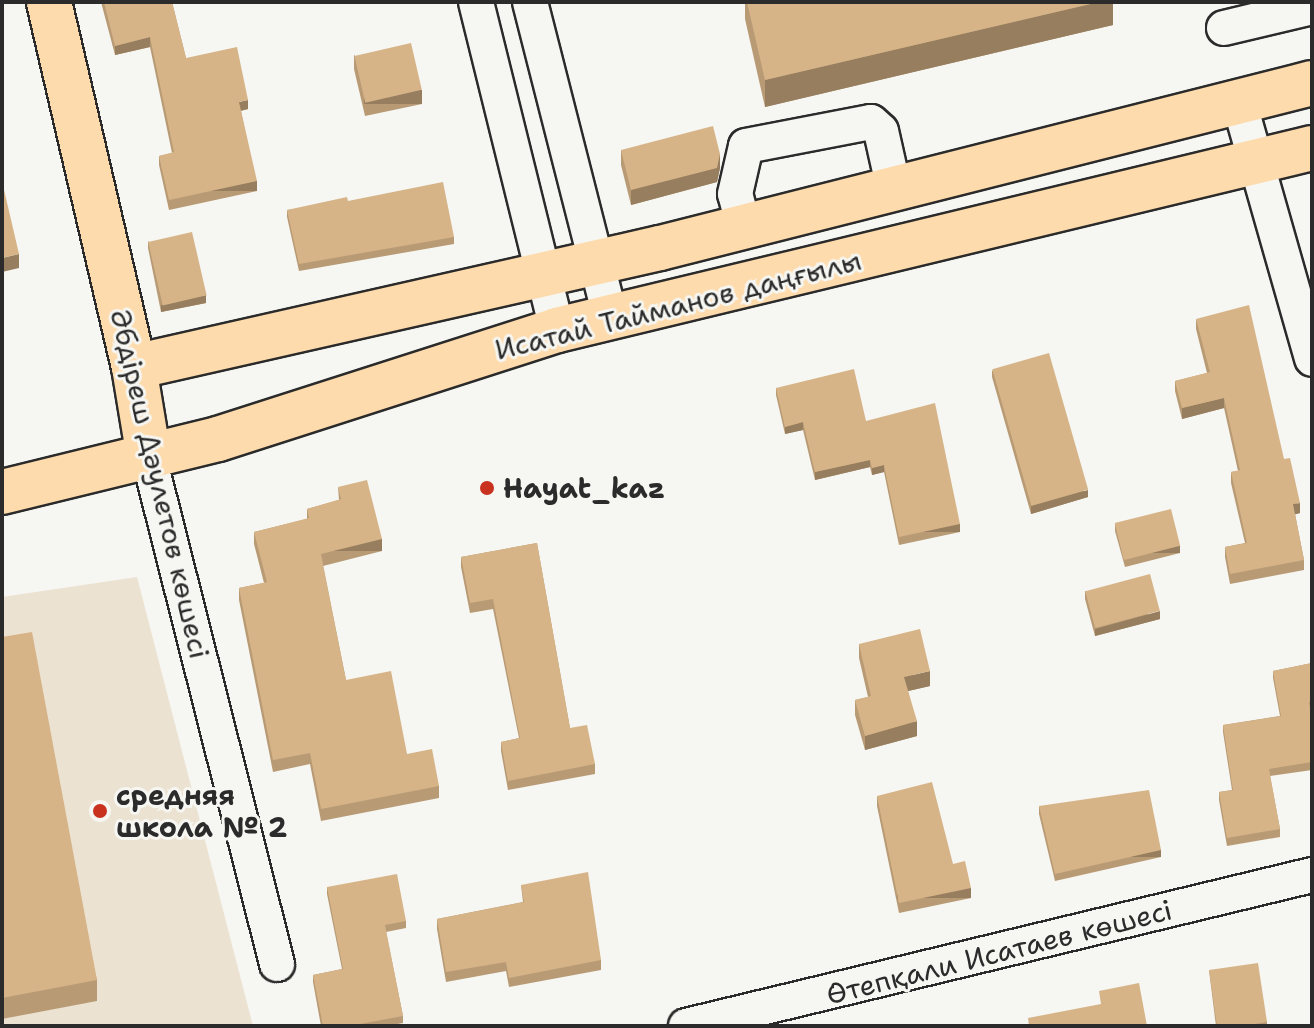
<!DOCTYPE html>
<html>
<head>
<meta charset="utf-8">
<style>
	body { margin:0 }
	#map { position:relative; width:1314px; height:1028px; overflow:hidden; background:#f6f6f2; font-family:"Shantell Sans",sans-serif }
	div>[style] { position:absolute }
	.built>* { inset:0; background:#ece2d2 }
	.roads { filter:drop-shadow(2px 0 #2b2b2b) drop-shadow(-2px 0 #2b2b2b) drop-shadow(0 2px #2b2b2b) drop-shadow(0 -2px #2b2b2b) }
	.minor>* { height:34px; margin:-17px; padding:0 17px; transform-origin:17px; border-radius:17px; background:#f6f6f2 }
	.major>* { height:44px; margin:-22px; padding:0 22px; transform-origin:22px; border-radius:22px; background:#fedbac }
	.wall>* { inset:0; background:#b89b75 }
	.shaded-wall>* { inset:0; background:#967e5f; transform-origin:0 0 }
	.building>* { inset:0; background:#d6b488; transform-origin:0 0 }
	.dots>* { width:22px; height:22px; translate:-50% -50%; box-sizing:border-box; border:4px solid #f6f6f2; border-radius:50% }
	span { translate:-50% -50%; white-space:nowrap; text-align:center; line-height:1.15; -webkit-text-stroke:6px #f6f6f2; paint-order:stroke }
	.street-label { font-size:28px; color:#2b2b2b }
	.poi-label { font-size:28px; color:#2b2b2b; font-weight:700 }
	.left { translate:0 -50%; text-align:left }
	.frame { position:absolute; inset:0; border:4px solid #2b2b2b; pointer-events:none }
</style>
</head>
<body>
<div id="map">
	<div class="built">
		<i style="clip-path:polygon(137px 577px,253px 1026px,2px 1026px,2px 597px)"></i>
	</div>
	<div class="roads">
		<div class="minor">
			<i style="left:476px;top:2px;width:338px;rotate:76.1deg"></i>
			<i style="left:530px;top:2px;width:325px;rotate:75.7deg"></i>
			<i style="left:1224px;top:28px;width:90px;rotate:-13.4deg"></i>
			<i style="left:1239px;top:102px;width:267px;rotate:74.1deg"></i>
			<i style="left:744px;top:227px;width:34px;rotate:-105deg"></i>
			<i style="left:735px;top:194px;width:49px;rotate:-77.1deg"></i>
			<i style="left:746px;top:146px;width:127px;rotate:-10.9deg"></i>
			<i style="left:871px;top:122px;width:13px;rotate:42deg"></i>
			<i style="left:881px;top:131px;width:59px;rotate:77.4deg"></i>
			<i style="left:149px;top:458px;width:522px;rotate:75.8deg"></i>
			<i style="left:686px;top:1026px;width:644px;rotate:-13.56deg"></i>
		</div>
		<div class="major">
			<i style="left:49px;top:2px;width:375px;rotate:76.9deg"></i>
			<i style="left:134px;top:367px;width:92px;rotate:80.6deg"></i>
			<i style="left:134px;top:367px;width:539px;rotate:-12.75deg"></i>
			<i style="left:660px;top:248px;width:673px;rotate:-14.2deg"></i>
			<i style="left:2px;top:492px;width:222px;rotate:-13.8deg"></i>
			<i style="left:218px;top:439px;width:356px;rotate:-17.8deg"></i>
			<i style="left:557px;top:330px;width:777px;rotate:-13.55deg"></i>
		</div>
	</div>
	<div class="wall">
		<i style="clip-path:polygon(101px 2px,172px 2px,186px 58px,248px 109px,241px 111px,257px 191px,169px 210px,159px 165px,159px 156px,172px 153px,150px 47px,115px 55px)"></i>
		<i style="clip-path:polygon(745px 2px,1113px 2px,1113px 25px,765px 107px,745px 19px)"></i>
		<i style="clip-path:polygon(354px 55px,422px 104px,365px 116px,354px 69px)"></i>
		<i style="clip-path:polygon(621px 150px,720px 168px,717px 182px,631px 205px,621px 165px)"></i>
		<i style="clip-path:polygon(348px 201px,454px 237px,454px 244px,299px 271px,287px 217px,287px 210px)"></i>
		<i style="clip-path:polygon(148px 241px,206px 303px,161px 312px,148px 248px)"></i>
		<i style="clip-path:polygon(1196px 319px,1284px 459px,1300px 513px,1295px 514px,1304px 560px,1304px 570px,1230px 584px,1225px 557px,1225px 547px,1245px 543px,1231px 483px,1231px 472px,1238px 471px,1224px 408px,1182px 419px,1175px 391px,1175px 381px,1207px 373px,1196px 329px)"></i>
		<i style="clip-path:polygon(992px 370px,1088px 497px,1031px 514px,992px 377px)"></i>
		<i style="clip-path:polygon(776px 388px,866px 421px,960px 532px,899px 545px,884px 472px,872px 475px,870px 467px,815px 480px,803px 430px,785px 434px,776px 395px)"></i>
		<i style="clip-path:polygon(338px 487px,382px 551px,323px 566px,346px 680px,407px 754px,439px 786px,439px 798px,321px 821px,310px 764px,273px 772px,239px 600px,239px 588px,264px 583px,254px 544px,254px 532px,307px 519px,307px 509px,339px 500px)"></i>
		<i style="clip-path:polygon(1115px 524px,1180px 553px,1125px 567px,1115px 531px)"></i>
		<i style="clip-path:polygon(537px 543px,570px 728px,595px 764px,595px 774px,508px 790px,501px 751px,501px 742px,519px 738px,493px 609px,470px 613px,461px 567px,461px 557px)"></i>
		<i style="clip-path:polygon(1085px 591px,1160px 619px,1095px 636px,1085px 599px)"></i>
		<i style="clip-path:polygon(2px 637px,97px 980px,97px 1001px,2px 1019px)"></i>
		<i style="clip-path:polygon(859px 644px,930px 686px,908px 691px,917px 736px,865px 750px,855px 715px,855px 700px,868px 697px,859px 658px)"></i>
		<i style="clip-path:polygon(1312px 663px,1312px 709px,1310px 710px,1312px 719px,1312px 770px,1270px 776px,1280px 829px,1280px 837px,1227px 846px,1219px 800px,1219px 792px,1232px 790px,1223px 732px,1223px 725px,1280px 716px,1273px 678px,1273px 671px)"></i>
		<i style="clip-path:polygon(877px 796px,953px 864px,971px 898px,899px 913px,877px 806px)"></i>
		<i style="clip-path:polygon(1039px 806px,1161px 857px,1055px 881px,1039px 814px)"></i>
		<i style="clip-path:polygon(521px 885px,601px 960px,601px 970px,509px 987px,506px 971px,446px 982px,437px 929px,437px 919px,523px 902px)"></i>
		<i style="clip-path:polygon(327px 887px,406px 921px,406px 928px,386px 932px,403px 1016px,403px 1023px,387px 1026px,321px 1026px,313px 982px,313px 975px,342px 969px,327px 894px)"></i>
		<i style="clip-path:polygon(1209px 970px,1267px 1022px,1267px 1026px,1216px 1026px)"></i>
	</div>
	<div class="shaded-wall">
		<i style="clip-path:polygon(1099px 2px,1113px 2px,1113px 25px,765px 107px,765px 80px)"></i>
		<i style="clip-path:polygon(150px 37px,150px 47px,115px 55px,115px 46px)"></i>
		<i style="left:422px;top:90px;width:14px;height:58px;rotate:90deg"></i>
		<i style="clip-path:polygon(248px 100px,248px 109px,239px 111px,239px 102px)"></i>
		<i style="clip-path:polygon(720px 154px,720px 168px,717px 182px,631px 205px,631px 190px)"></i>
		<i style="left:257px;top:181px;width:10px;height:90px;rotate:90deg"></i>
		<i style="clip-path:polygon(19px 254px,19px 268px,2px 272px,2px 258px)"></i>
		<i style="clip-path:polygon(206px 295px,206px 303px,161px 312px,161px 305px)"></i>
		<i style="clip-path:polygon(1224px 398px,1224px 408px,1182px 419px,1182px 408px)"></i>
		<i style="clip-path:polygon(803px 422px,803px 430px,785px 434px,785px 427px)"></i>
		<i style="clip-path:polygon(870px 460px,870px 467px,815px 480px,815px 472px)"></i>
		<i style="clip-path:polygon(884px 465px,884px 472px,872px 475px,872px 468px)"></i>
		<i style="clip-path:polygon(1088px 490px,1088px 497px,1031px 514px,1031px 506px)"></i>
		<i style="clip-path:polygon(1300px 503px,1300px 513px,1293px 515px,1293px 504px)"></i>
		<i style="left:960px;top:524px;width:8px;height:62px;rotate:90deg"></i>
		<i style="left:382px;top:539px;width:12px;height:63px;rotate:90deg"></i>
		<i style="left:1180px;top:546px;width:7px;height:57px;rotate:90deg"></i>
		<i style="clip-path:polygon(1160px 611px,1160px 619px,1095px 636px,1095px 629px)"></i>
		<i style="clip-path:polygon(930px 671px,930px 686px,904px 692px,904px 677px)"></i>
		<i style="clip-path:polygon(917px 721px,917px 736px,865px 750px,865px 736px)"></i>
		<i style="left:1161px;top:850px;width:7px;height:109px;rotate:90deg"></i>
		<i style="left:971px;top:888px;width:10px;height:74px;rotate:90deg"></i>
	</div>
	<div class="building">
		<i style="clip-path:polygon(104px 2px,172px 2px,186px 58px,237px 47px,248px 100px,239px 102px,257px 181px,169px 200px,159px 156px,174px 152px,150px 37px,115px 46px)"></i>
		<i style="clip-path:polygon(747px 2px,1099px 2px,765px 80px)"></i>
		<i style="left:411px;top:43px;width:48px;height:58px;rotate:77deg"></i>
		<i style="clip-path:polygon(713px 126px,720px 154px,717px 168px,631px 190px,621px 150px)"></i>
		<i style="clip-path:polygon(2px 181px,19px 254px,2px 258px)"></i>
		<i style="clip-path:polygon(443px 182px,454px 237px,299px 264px,287px 210px,347px 197px,348px 201px)"></i>
		<i style="left:192px;top:232px;width:65px;height:45px;rotate:77deg"></i>
		<i style="clip-path:polygon(1249px 305px,1284px 459px,1290px 458px,1300px 503px,1293px 504px,1304px 560px,1230px 574px,1225px 547px,1247px 543px,1231px 472px,1240px 470px,1224px 398px,1182px 408px,1175px 381px,1210px 372px,1196px 319px)"></i>
		<i style="left:1049px;top:353px;width:142px;height:59px;rotate:74deg"></i>
		<i style="clip-path:polygon(854px 369px,866px 421px,935px 403px,960px 524px,899px 537px,884px 465px,872px 468px,870px 460px,815px 472px,803px 422px,785px 427px,776px 388px)"></i>
		<i style="clip-path:polygon(367px 480px,382px 539px,321px 554px,346px 680px,391px 671px,407px 754px,432px 749px,439px 786px,321px 809px,310px 753px,273px 760px,239px 588px,267px 582px,254px 532px,309px 518px,307px 509px,341px 499px,338px 487px)"></i>
		<i style="left:1171px;top:509px;width:38px;height:58px;rotate:76deg"></i>
		<i style="clip-path:polygon(537px 543px,570px 728px,587px 725px,595px 764px,508px 781px,501px 742px,520px 738px,493px 599px,470px 603px,461px 557px)"></i>
		<i style="left:1150px;top:574px;width:38px;height:67px;rotate:75deg"></i>
		<i style="clip-path:polygon(920px 629px,930px 671px,904px 677px,917px 721px,865px 736px,855px 700px,871px 696px,859px 644px)"></i>
		<i style="clip-path:polygon(32px 632px,97px 980px,2px 998px,2px 637px)"></i>
		<i style="clip-path:polygon(1312px 663px,1312px 702px,1309px 702px,1312px 719px,1312px 762px,1269px 769px,1280px 829px,1227px 838px,1219px 792px,1233px 790px,1223px 725px,1281px 716px,1273px 671px)"></i>
		<i style="clip-path:polygon(932px 782px,953px 864px,965px 861px,971px 888px,899px 903px,877px 796px)"></i>
		<i style="clip-path:polygon(1149px 790px,1161px 850px,1055px 874px,1039px 806px)"></i>
		<i style="clip-path:polygon(588px 872px,601px 960px,509px 978px,506px 962px,446px 972px,437px 919px,524px 902px,521px 885px)"></i>
		<i style="clip-path:polygon(397px 874px,406px 921px,385px 925px,403px 1016px,349px 1026px,323px 1026px,313px 975px,343px 969px,327px 887px)"></i>
		<i style="clip-path:polygon(1258px 963px,1267px 1022px,1243px 1026px,1217px 1026px,1209px 970px)"></i>
		<i style="clip-path:polygon(1139px 983px,1147px 1026px,1029px 1026px,1028px 1018px,1101px 1004px,1099px 991px)"></i>
	</div>
	<div class="dots">
		<i style="left:487px;top:488px;background:#c8321e"></i>
		<i style="left:100px;top:811px;background:#c8321e"></i>
	</div>
	<div class="street-label">
		<span style="left:678px;top:305px;rotate:-14deg">Исатай Тайманов даңғылы</span>
		<span style="left:160px;top:484px;rotate:77deg">Әбдіреш Дәулетов көшесі</span>
		<span style="left:999px;top:952px;rotate:-14deg">Өтепқали Исатаев көшесі</span>
	</div>
	<div class="poi-label">
		<span class="left" style="left:503px;top:488px">Hayat_kaz</span>
		<span class="left" style="left:116px;top:811px">cредняя<br>школа № 2</span>
	</div>
	<div class="frame"></div>
</div>
</body>
</html>
